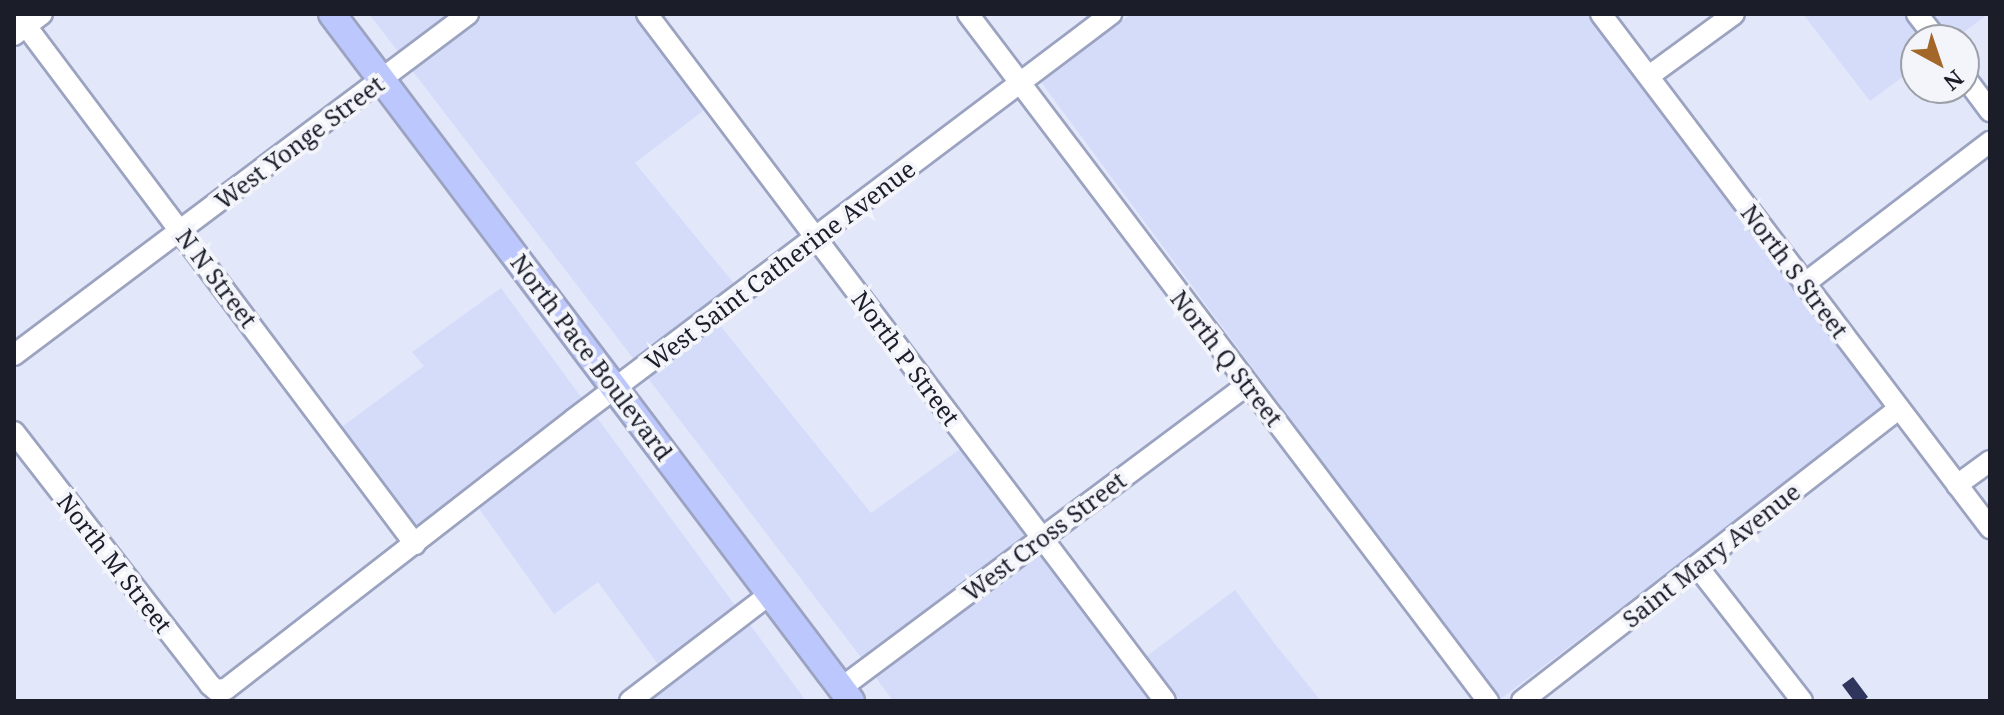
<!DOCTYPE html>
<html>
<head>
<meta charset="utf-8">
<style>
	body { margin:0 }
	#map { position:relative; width:2004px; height:715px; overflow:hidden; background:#e2e7fa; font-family:"Noto Serif",serif }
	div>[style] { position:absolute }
	.built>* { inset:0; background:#d4dcfa }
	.building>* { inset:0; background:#2e365e }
	.roads { filter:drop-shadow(2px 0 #9ba3c0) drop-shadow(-2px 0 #9ba3c0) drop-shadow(0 2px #9ba3c0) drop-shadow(0 -2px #9ba3c0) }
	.minor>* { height:20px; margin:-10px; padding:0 10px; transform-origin:10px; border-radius:10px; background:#fff }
	.major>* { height:26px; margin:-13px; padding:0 13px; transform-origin:13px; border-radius:13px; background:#bcc7fe }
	span { translate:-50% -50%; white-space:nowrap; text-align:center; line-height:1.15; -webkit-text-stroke:8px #f3f5fb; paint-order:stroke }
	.street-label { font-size:24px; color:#1b1e29 }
	.frame { position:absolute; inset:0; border:16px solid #1b1e29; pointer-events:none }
	.north { position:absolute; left:1900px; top:24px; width:80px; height:80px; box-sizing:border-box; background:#f3f5fb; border:2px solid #9d9fa7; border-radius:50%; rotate:140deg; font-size:22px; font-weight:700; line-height:32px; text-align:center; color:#1b1e29 }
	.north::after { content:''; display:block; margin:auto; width:28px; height:36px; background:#a36829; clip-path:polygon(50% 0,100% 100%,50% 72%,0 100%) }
</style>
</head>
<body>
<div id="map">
	<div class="built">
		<i style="clip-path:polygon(369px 14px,453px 14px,400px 54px)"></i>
		<i style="clip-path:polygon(483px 14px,637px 14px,708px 107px,635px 163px,737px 287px,636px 362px,411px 69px)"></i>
		<i style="clip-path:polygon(1131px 14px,1589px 14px,1885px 407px,1499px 700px,1041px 82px)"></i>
		<i style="clip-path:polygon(1803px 14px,1907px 14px,1927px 40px,1916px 40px,1916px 67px,1870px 101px)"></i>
		<i style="clip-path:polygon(1927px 14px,1988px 14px,1953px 40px,1947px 40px)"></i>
		<i style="clip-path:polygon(501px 288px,584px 401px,416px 532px,339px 429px,424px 366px,412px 352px)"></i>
		<i style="clip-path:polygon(719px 324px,871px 513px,963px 447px,1030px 534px,863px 660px,647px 377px)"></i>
		<i style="clip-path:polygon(595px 415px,737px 608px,660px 667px,598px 582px,554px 614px,478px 507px)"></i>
		<i style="clip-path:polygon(1041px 549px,1155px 701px,893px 701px,874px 675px)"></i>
		<i style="clip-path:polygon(1235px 590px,1275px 644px,1321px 701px,1175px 701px,1143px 659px)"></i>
		<i style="clip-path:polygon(748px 622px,806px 701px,645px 701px)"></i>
	</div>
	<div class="building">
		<i style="clip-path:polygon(1853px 677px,1868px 697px,1863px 701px,1854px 701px,1842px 685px)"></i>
	</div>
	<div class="roads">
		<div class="minor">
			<i style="left:17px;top:14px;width:663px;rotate:53.1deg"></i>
			<i style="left:647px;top:14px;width:860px;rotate:52.98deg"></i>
			<i style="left:968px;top:14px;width:862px;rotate:52.88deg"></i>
			<i style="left:1601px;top:14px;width:645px;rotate:52.88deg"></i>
			<i style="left:1917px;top:14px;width:33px;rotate:52deg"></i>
			<i style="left:14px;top:35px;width:35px;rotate:-37deg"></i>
			<i style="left:1649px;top:76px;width:105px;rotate:-36.1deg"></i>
			<i style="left:1964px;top:76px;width:44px;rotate:53.4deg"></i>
			<i style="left:1804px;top:284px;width:234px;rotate:-37.4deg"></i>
			<i style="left:14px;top:355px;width:568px;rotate:-36.91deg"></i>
			<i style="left:14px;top:432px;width:320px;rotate:52.2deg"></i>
			<i style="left:210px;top:685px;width:8px;rotate:40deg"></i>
			<i style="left:216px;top:690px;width:10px;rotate:-6deg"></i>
			<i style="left:226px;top:689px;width:440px;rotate:-37.8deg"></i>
			<i style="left:574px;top:419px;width:673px;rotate:-37.02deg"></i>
			<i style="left:1957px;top:485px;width:41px;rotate:-36deg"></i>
			<i style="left:1697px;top:566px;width:171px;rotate:52.1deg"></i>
			<i style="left:841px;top:688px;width:507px;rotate:-36.73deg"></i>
			<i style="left:630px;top:701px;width:176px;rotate:-37.4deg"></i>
			<i style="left:1522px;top:701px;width:477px;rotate:-37.8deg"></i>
		</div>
		<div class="major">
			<i style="left:332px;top:14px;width:861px;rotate:52.93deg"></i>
		</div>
	</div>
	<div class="street-label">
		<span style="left:299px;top:142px;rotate:-37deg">West Yonge Street</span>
		<span style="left:780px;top:265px;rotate:-37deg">West Saint Catherine Avenue</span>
		<span style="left:1795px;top:271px;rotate:53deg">North S Street</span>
		<span style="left:217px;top:278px;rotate:53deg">N N Street</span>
		<span style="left:592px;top:357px;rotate:53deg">North Pace Boulevard</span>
		<span style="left:906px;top:358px;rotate:53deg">North P Street</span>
		<span style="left:1227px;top:358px;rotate:52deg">North Q Street</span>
		<span style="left:1044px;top:536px;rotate:-37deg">West Cross Street</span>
		<span style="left:1711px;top:555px;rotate:-38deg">Saint Mary Avenue</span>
		<span style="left:115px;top:563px;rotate:52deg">North M Street</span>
	</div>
	<div class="frame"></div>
	<div class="north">N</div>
</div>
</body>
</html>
